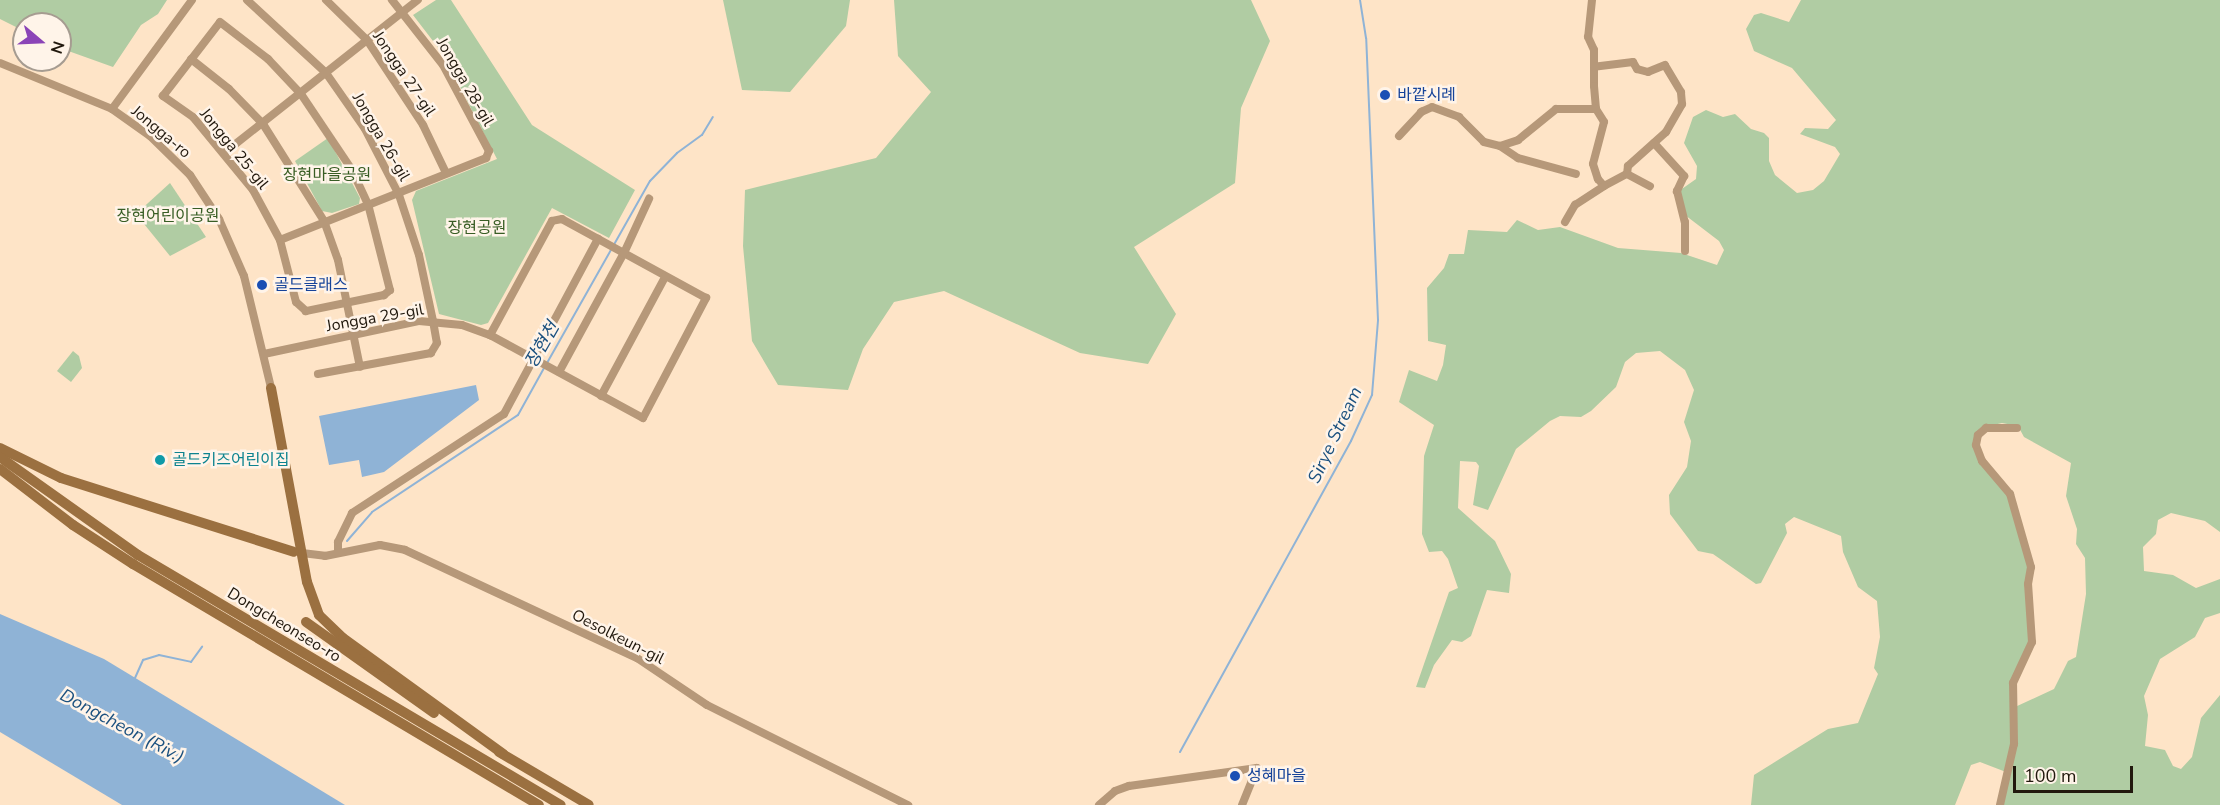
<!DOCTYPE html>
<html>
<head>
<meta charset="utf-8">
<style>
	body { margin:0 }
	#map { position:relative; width:2220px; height:805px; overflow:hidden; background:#fee4c7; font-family:"Nunito Sans","Noto Sans KR",sans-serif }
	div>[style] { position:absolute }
	.green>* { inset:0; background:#b0cca3 }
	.water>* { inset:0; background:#8fb3d6 }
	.stream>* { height:2px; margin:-1px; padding:0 1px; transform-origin:1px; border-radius:1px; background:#8fb3d6 }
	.minor>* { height:8px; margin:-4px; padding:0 4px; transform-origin:4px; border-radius:4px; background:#b69879 }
	.secondary>* { height:10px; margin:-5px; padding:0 5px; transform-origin:5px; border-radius:5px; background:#9b7040 }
	.dots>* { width:16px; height:16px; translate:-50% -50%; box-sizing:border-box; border:3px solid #fff4e9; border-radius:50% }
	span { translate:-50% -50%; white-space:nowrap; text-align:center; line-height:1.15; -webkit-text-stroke:5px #fff4e9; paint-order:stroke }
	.street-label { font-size:16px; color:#21180d }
	.transit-label { font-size:16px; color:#164399 }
	.left { translate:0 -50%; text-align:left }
	.park-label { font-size:16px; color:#385d24 }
	.culture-label { font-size:16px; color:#0d838f }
	.water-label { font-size:18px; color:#1c517f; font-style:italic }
	.north { position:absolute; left:12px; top:12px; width:60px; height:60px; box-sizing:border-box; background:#fff4e9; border:2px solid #a69c91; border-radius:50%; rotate:109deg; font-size:16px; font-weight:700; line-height:24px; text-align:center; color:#21180d }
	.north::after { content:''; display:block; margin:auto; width:21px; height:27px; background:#8b44b7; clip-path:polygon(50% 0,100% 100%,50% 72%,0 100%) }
	.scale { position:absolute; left:2013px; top:766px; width:120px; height:27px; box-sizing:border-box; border:3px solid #21180d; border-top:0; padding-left:8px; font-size:18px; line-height:21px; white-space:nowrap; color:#21180d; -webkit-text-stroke:4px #fff4e9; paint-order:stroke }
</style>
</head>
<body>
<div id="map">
	<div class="green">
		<i style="clip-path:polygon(0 0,167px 0,158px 14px,141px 25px,113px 67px,60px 48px,60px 24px,24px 24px,24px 31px,0 19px)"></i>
		<i style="clip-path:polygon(436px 0,451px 0,532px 125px,635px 190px,609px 238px,552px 208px,488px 323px,481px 325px,439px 314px,412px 200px,416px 191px,497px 159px,443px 54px,413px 15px)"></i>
		<i style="clip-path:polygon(723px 0,850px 0,846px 26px,790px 92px,742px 90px)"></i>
		<i style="clip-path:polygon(894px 0,1251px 0,1270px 41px,1241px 108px,1235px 183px,1134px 247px,1176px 314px,1148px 364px,1080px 353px,944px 291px,894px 302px,863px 349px,848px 390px,778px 385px,752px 341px,743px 246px,745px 190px,876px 158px,931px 92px,898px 56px)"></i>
		<i style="clip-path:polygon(1801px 0,2220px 0,2220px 532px,2205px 521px,2171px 513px,2158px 520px,2156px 534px,2143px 547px,2144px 571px,2173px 575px,2196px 588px,2220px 579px,2220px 613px,2205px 618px,2195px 637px,2160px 659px,2144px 696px,2148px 715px,2145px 746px,2165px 750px,2173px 766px,2181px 769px,2192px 757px,2201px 718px,2220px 695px,2220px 805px,2002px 805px,2015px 746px,2015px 707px,2054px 689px,2068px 661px,2076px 657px,2086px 594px,2085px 558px,2076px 544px,2077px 529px,2066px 496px,2071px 463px,2024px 437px,2018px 426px,2002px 423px,1980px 428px,1974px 446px,1979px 461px,2008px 494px,2029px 563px,2026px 586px,2030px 638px,2010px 686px,2013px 741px,2006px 772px,1980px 762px,1971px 765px,1955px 805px,1751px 805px,1754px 775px,1828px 729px,1858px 723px,1878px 674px,1874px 668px,1880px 637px,1877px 601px,1858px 587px,1843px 552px,1841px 536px,1794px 517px,1785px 524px,1787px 533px,1761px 583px,1756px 584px,1713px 554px,1698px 551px,1670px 514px,1669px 495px,1687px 467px,1691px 441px,1684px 422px,1694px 390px,1685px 370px,1660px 351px,1636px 353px,1625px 362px,1616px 387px,1591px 411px,1581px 417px,1560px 416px,1550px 421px,1516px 449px,1488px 510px,1473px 505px,1479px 466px,1476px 462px,1460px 461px,1458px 508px,1495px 541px,1511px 574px,1510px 583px,1509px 593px,1487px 590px,1471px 636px,1462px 642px,1452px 640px,1434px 665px,1425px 688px,1416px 687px,1449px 592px,1458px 588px,1448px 559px,1442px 551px,1429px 552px,1422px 534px,1424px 456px,1434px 425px,1399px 402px,1409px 370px,1437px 381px,1443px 365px,1446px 345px,1428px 341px,1427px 288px,1444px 268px,1449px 254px,1464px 254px,1468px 230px,1507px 232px,1517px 220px,1538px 230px,1560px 227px,1618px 248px,1681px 253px,1717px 265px,1724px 250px,1719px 241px,1685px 215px,1679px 191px,1696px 179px,1697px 166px,1684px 143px,1693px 117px,1706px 110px,1723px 117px,1735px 114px,1751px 129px,1764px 133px,1769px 138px,1769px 161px,1775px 175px,1797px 193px,1813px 190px,1824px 181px,1840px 154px,1835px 147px,1800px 134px,1805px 128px,1828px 129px,1836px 120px,1792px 68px,1754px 51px,1746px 29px,1754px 15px,1761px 13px,1789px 22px)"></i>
		<i style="clip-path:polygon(328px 138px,360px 198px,359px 204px,332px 213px,322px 211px,295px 161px)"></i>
		<i style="clip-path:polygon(170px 183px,206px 237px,170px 256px,136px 214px)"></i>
		<i style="clip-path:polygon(73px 351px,79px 356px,82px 368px,71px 382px,57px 371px)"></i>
	</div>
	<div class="water">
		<i style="clip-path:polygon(476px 385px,479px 400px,384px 472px,362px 477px,359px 460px,329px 465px,319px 416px)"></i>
		<i style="clip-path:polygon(0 614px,104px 659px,345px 805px,122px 805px,0 732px)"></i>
	</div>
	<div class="stream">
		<i style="left:547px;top:363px;width:209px;rotate:-60.5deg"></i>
		<i style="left:650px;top:181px;width:39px;rotate:-46deg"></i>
		<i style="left:677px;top:153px;width:31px;rotate:-36deg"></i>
		<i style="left:702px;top:135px;width:21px;rotate:-59deg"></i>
		<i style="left:347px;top:541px;width:38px;rotate:-49deg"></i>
		<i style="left:372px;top:512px;width:175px;rotate:-33.6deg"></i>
		<i style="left:518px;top:415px;width:54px;rotate:-61deg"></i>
		<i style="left:135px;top:678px;width:20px;rotate:-66deg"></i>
		<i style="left:143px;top:660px;width:17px;rotate:-17deg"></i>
		<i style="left:159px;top:655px;width:33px;rotate:12deg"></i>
		<i style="left:191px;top:662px;width:19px;rotate:-54deg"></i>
		<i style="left:1180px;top:752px;width:355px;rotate:-61.2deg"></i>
		<i style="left:1351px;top:441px;width:51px;rotate:-65.5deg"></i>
		<i style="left:1372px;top:395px;width:75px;rotate:-85.4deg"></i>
		<i style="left:1378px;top:320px;width:282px;rotate:-92.4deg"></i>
		<i style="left:1366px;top:38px;width:38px;rotate:-99deg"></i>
	</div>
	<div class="minor">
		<i style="left:247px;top:0;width:108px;rotate:42.7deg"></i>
		<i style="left:326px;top:73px;width:68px;rotate:55.1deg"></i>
		<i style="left:365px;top:129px;width:74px;rotate:62.7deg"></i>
		<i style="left:399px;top:195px;width:63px;rotate:71.6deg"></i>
		<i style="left:419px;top:255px;width:67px;rotate:78deg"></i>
		<i style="left:433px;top:321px;width:22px;rotate:80deg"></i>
		<i style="left:437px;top:343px;width:12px;rotate:121deg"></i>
		<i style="left:431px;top:353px;width:115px;rotate:169.5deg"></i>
		<i style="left:326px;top:0;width:57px;rotate:44.3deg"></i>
		<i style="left:367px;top:40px;width:102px;rotate:56.6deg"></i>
		<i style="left:423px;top:125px;width:53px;rotate:64.4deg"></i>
		<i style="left:1592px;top:0;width:37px;rotate:96deg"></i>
		<i style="left:1588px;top:37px;width:14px;rotate:65deg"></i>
		<i style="left:1594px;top:50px;width:36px;rotate:90deg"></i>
		<i style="left:1594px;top:86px;width:23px;rotate:85deg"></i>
		<i style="left:1596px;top:109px;width:15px;rotate:58deg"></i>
		<i style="left:1604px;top:122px;width:43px;rotate:104.7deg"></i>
		<i style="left:1593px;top:164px;width:16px;rotate:72deg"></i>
		<i style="left:1598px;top:179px;width:9px;rotate:49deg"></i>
		<i style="left:1604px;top:186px;width:26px;rotate:-28deg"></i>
		<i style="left:1627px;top:174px;width:8px;rotate:-83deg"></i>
		<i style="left:1628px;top:166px;width:51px;rotate:-41.8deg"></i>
		<i style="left:1666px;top:132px;width:32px;rotate:-60deg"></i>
		<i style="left:1682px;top:104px;width:12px;rotate:-95deg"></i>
		<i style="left:1681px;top:92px;width:31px;rotate:-121deg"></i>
		<i style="left:1665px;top:65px;width:18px;rotate:158deg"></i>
		<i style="left:1648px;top:72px;width:11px;rotate:-165deg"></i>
		<i style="left:1637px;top:69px;width:8px;rotate:-120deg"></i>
		<i style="left:1633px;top:62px;width:39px;rotate:173deg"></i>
		<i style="left:220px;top:22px;width:61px;rotate:37.6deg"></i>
		<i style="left:268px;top:59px;width:48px;rotate:46.7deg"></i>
		<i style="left:301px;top:94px;width:92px;rotate:56.1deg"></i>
		<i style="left:352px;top:170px;width:38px;rotate:65deg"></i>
		<i style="left:368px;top:204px;width:89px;rotate:75.7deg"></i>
		<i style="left:390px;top:290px;width:8px;rotate:140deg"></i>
		<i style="left:384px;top:295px;width:80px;rotate:168.4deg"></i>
		<i style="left:306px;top:311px;width:13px;rotate:-138deg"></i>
		<i style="left:296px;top:302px;width:64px;rotate:-104.5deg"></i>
		<i style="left:280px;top:240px;width:57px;rotate:-118.4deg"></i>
		<i style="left:253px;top:190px;width:94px;rotate:-129.4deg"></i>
		<i style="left:193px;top:117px;width:37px;rotate:-145deg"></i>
		<i style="left:163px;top:96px;width:93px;rotate:-52.4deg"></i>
		<i style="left:191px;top:59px;width:48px;rotate:38.3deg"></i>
		<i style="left:229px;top:89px;width:49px;rotate:45.8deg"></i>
		<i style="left:263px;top:124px;width:115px;rotate:57.8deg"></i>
		<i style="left:324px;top:221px;width:41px;rotate:70.3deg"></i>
		<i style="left:338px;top:260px;width:109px;rotate:78.4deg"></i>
		<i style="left:0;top:63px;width:121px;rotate:22.3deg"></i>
		<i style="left:112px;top:109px;width:47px;rotate:35.4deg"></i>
		<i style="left:150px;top:136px;width:56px;rotate:44.3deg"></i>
		<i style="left:190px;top:175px;width:53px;rotate:56.6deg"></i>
		<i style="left:219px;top:219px;width:62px;rotate:66.3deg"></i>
		<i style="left:244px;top:276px;width:115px;rotate:76.4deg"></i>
		<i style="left:112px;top:109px;width:135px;rotate:-53.7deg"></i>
		<i style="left:1399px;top:136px;width:33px;rotate:-47deg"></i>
		<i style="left:1421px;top:112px;width:12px;rotate:-24deg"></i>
		<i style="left:1432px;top:107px;width:29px;rotate:20deg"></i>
		<i style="left:1459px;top:117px;width:35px;rotate:45deg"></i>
		<i style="left:1484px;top:142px;width:16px;rotate:14deg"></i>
		<i style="left:1500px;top:146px;width:19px;rotate:-18deg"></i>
		<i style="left:1518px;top:140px;width:49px;rotate:-39.2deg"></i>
		<i style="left:1556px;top:109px;width:40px"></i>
		<i style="left:1654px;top:143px;width:45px;rotate:47.7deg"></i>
		<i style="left:1684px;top:176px;width:17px;rotate:115deg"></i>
		<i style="left:1677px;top:191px;width:32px;rotate:76deg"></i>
		<i style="left:1685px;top:222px;width:29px;rotate:90deg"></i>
		<i style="left:1500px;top:146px;width:22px;rotate:34deg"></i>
		<i style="left:1518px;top:158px;width:60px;rotate:15.4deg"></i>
		<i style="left:224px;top:153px;width:247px;rotate:-38.3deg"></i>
		<i style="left:1627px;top:174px;width:26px;rotate:28deg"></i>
		<i style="left:1565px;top:222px;width:20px;rotate:-60deg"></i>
		<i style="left:1575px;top:205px;width:35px;rotate:-33deg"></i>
		<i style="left:280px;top:240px;width:222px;rotate:-21.7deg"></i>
		<i style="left:486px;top:158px;width:8px;rotate:-67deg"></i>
		<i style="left:489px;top:151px;width:98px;rotate:-118.1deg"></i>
		<i style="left:443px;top:65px;width:83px;rotate:-128.1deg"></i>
		<i style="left:264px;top:354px;width:158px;rotate:-12deg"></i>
		<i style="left:419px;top:321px;width:43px;rotate:5.3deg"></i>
		<i style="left:462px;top:325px;width:30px;rotate:20deg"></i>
		<i style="left:490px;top:335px;width:174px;rotate:28.5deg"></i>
		<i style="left:643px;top:418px;width:136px;rotate:-62.3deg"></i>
		<i style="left:706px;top:298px;width:164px;rotate:-151.3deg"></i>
		<i style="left:562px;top:219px;width:10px;rotate:169deg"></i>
		<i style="left:552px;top:221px;width:130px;rotate:118.5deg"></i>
		<i style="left:559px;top:372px;width:136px;rotate:-61.4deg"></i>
		<i style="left:624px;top:253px;width:60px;rotate:-65.2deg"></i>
		<i style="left:601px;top:396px;width:135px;rotate:-61.7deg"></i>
		<i style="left:338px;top:552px;width:10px;rotate:-90deg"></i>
		<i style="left:338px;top:542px;width:32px;rotate:-64deg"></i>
		<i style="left:352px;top:513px;width:181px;rotate:-33.1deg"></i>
		<i style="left:504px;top:414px;width:199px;rotate:-61.8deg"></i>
		<i style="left:302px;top:553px;width:23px;rotate:7deg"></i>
		<i style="left:325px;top:556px;width:56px;rotate:-11.3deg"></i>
		<i style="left:380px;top:545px;width:25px;rotate:11deg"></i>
		<i style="left:405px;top:550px;width:256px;rotate:25deg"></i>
		<i style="left:637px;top:658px;width:84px;rotate:33.9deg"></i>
		<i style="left:707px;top:705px;width:225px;rotate:26.5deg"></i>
		<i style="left:1099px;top:805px;width:21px;rotate:-41deg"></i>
		<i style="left:1115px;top:791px;width:15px;rotate:-20deg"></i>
		<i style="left:1129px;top:786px;width:129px;rotate:-8deg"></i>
		<i style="left:1257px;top:768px;width:40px;rotate:112deg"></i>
		<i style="left:2000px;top:805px;width:63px;rotate:-77.1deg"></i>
		<i style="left:2014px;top:744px;width:61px;rotate:-90.9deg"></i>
		<i style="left:2013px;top:683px;width:45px;rotate:-65.1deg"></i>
		<i style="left:2032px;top:642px;width:58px;rotate:-93.9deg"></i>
		<i style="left:2028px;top:584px;width:17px;rotate:-80deg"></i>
		<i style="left:2031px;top:567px;width:76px;rotate:-106deg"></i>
		<i style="left:2010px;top:494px;width:43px;rotate:-130.3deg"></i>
		<i style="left:1982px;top:461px;width:17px;rotate:-111deg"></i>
		<i style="left:1976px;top:445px;width:10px;rotate:-79deg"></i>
		<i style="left:1978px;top:435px;width:11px;rotate:-41deg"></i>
		<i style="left:1986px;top:428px;width:31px"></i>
	</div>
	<div class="secondary">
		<i style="left:271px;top:388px;width:197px;rotate:79.5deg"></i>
		<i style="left:307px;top:582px;width:35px;rotate:70deg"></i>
		<i style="left:319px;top:615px;width:33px;rotate:44deg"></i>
		<i style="left:343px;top:638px;width:198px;rotate:35.9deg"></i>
		<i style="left:0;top:448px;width:68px;rotate:26.2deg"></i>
		<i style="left:61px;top:478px;width:244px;rotate:17.6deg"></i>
		<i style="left:0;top:457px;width:169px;rotate:35.4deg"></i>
		<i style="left:138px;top:555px;width:491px;rotate:30.6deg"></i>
		<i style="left:0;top:469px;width:92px;rotate:37.5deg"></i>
		<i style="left:73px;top:525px;width:72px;rotate:33deg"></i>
		<i style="left:133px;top:564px;width:472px;rotate:30.7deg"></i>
		<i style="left:306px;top:622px;width:157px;rotate:35.4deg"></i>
		<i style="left:499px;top:752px;width:104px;rotate:30.5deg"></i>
	</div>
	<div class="dots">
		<i style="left:1385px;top:95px;background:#1a4fb4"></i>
		<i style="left:262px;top:285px;background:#1a4fb4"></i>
		<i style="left:160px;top:460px;background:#0f9aa8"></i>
		<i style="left:1235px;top:776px;background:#1a4fb4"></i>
	</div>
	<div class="street-label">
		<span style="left:404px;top:74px;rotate:56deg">Jongga 27-gil</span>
		<span style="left:465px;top:82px;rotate:60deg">Jongga 28-gil</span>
		<span style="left:161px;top:132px;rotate:40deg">Jongga-ro</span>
		<span style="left:381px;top:137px;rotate:60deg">Jongga 26-gil</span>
		<span style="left:234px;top:149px;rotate:51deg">Jongga 25-gil</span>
		<span style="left:375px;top:318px;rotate:-10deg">Jongga 29-gil</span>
		<span style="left:284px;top:625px;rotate:31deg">Dongcheonseo-ro</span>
		<span style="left:618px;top:637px;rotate:27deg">Oesolkeun-gil</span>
	</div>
	<div class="transit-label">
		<span class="left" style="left:1397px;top:95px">바깥시례</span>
		<span class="left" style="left:274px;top:285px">골드클래스</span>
		<span class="left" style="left:1247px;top:776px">성혜마을</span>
	</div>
	<div class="park-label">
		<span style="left:327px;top:175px">장현마을공원</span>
		<span style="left:168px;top:216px">장현어린이공원</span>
		<span style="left:477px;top:228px">장현공원</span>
	</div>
	<div class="culture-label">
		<span class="left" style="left:172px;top:460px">골드키즈어린이집</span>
	</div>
	<div class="water-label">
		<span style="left:542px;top:345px;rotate:-60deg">장현천</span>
		<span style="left:1335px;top:435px;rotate:-65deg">Sirye Stream</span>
		<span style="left:122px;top:726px;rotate:28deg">Dongcheon (Riv.)</span>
	</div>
	<div class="north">N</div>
	<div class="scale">100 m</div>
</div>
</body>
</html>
